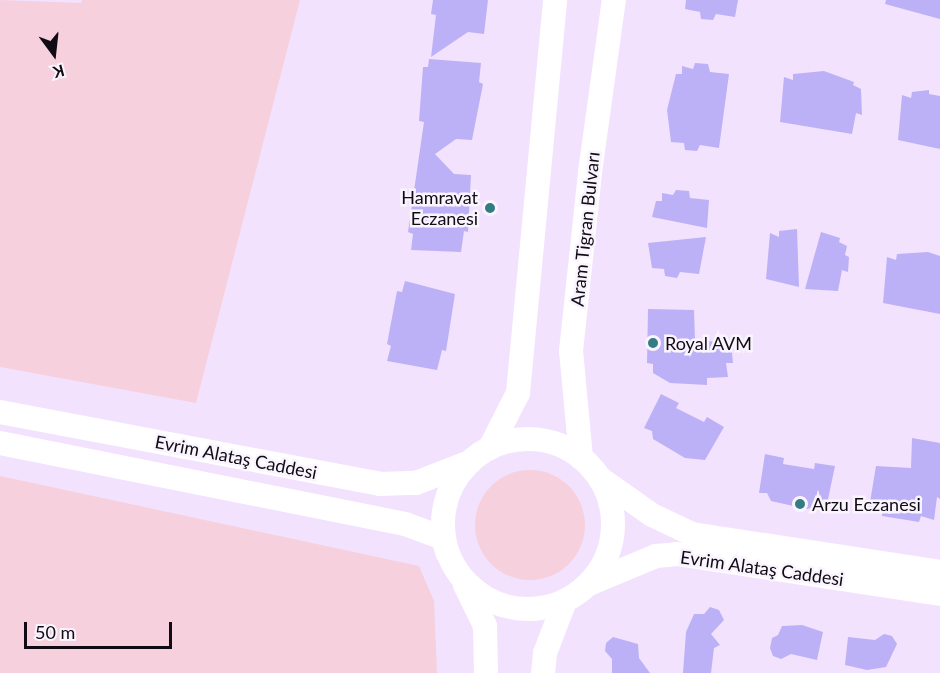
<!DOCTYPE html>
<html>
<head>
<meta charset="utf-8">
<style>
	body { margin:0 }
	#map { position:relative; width:940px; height:673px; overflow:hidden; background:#f3e2fd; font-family:Lato,sans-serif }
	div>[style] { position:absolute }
	.green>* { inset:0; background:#f7d0dd }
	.round { border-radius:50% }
	.building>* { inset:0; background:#bcb1f6 }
	.secondary>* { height:24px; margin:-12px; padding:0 12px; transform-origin:12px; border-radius:12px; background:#fff }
	.secondary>.ring { margin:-12px; padding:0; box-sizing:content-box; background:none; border:24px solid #fff; border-radius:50% }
	.dots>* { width:16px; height:16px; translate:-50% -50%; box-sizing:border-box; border:3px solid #faf4fe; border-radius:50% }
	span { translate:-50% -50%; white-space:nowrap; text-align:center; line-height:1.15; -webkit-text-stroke:5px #faf4fe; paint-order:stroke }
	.poi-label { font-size:18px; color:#110c14 }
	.right { translate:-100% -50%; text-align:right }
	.left { translate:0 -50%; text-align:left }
	.street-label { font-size:18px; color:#110c14 }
	.north { position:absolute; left:24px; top:24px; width:60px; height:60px; -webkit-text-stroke:4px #faf4fe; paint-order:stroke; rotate:165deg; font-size:16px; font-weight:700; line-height:24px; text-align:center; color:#110c14 }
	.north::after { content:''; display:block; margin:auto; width:21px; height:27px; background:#110c14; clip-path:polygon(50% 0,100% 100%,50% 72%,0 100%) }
	.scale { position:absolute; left:24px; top:622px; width:148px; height:27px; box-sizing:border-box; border:3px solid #110c14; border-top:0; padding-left:8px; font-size:18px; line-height:21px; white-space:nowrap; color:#110c14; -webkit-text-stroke:4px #faf4fe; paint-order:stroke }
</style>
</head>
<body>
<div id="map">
	<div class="green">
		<i style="clip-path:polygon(0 0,81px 3px,82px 0,300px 0,196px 403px,0 367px)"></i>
		<i class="round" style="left:475px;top:470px;width:110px;height:110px"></i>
		<i style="clip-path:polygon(0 476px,419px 566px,434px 601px,437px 673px,0 673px)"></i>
	</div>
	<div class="building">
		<i style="clip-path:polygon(433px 0,488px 0,484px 34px,468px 32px,431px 57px,436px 15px,431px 14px)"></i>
		<i style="clip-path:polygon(686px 0,738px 0,735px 17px,716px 14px,713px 20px,701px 19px,700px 12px,685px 9px)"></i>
		<i style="clip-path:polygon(886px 0,940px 0,940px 19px,885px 4px)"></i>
		<i style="clip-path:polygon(429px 59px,481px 63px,479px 82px,483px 84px,472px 140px,456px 139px,435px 154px,454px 174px,471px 175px,468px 232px,464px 231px,461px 252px,411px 250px,413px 234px,408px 232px,424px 122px,419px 121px,423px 67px,428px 67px)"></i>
		<i style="clip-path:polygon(695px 63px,708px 64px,710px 72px,729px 74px,719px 148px,700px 145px,697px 151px,685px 150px,684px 143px,671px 142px,667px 110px,676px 74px,682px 74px,682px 66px,693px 69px)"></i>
		<i style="clip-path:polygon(824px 71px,854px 82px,853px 85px,861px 89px,862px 115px,856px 113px,852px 134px,780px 122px,784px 77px,793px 80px,793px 74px)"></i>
		<i style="clip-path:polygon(929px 90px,929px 94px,940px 96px,940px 149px,898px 140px,902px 95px,911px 98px,912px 92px)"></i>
		<i style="clip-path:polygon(676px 190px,689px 191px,690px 198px,709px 200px,707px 228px,652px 217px,656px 201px,662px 201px,662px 193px,673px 195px)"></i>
		<i style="clip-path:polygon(797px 229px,799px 287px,766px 279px,770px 233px,779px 237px,779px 231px)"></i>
		<i style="clip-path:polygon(821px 232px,840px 238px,839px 242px,847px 246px,845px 255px,849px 257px,848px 272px,842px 270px,838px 291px,805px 289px)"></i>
		<i style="clip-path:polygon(706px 237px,699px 274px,680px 272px,677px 278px,665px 276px,664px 269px,652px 268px,648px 243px)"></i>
		<i style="clip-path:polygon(928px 252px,940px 256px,940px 314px,883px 303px,887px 257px,896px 260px,897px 254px)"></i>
		<i style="clip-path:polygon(405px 281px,455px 294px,446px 351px,442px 350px,437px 370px,387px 361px,391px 346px,387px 344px,397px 291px,402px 292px)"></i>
		<i style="clip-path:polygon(648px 309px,694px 310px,695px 340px,731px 343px,733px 363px,726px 363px,728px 377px,707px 378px,707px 385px,670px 383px,653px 373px,653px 364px,647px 363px)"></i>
		<i style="clip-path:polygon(661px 394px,679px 403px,676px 408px,704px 422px,707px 417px,724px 427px,705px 460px,685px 458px,653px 439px,652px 431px,644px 428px)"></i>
		<i style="clip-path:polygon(912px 438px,940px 443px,940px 499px,937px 497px,934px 520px,921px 516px,919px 522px,882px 516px,882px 510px,869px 508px,876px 466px,911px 468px)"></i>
		<i style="clip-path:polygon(765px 454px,784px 458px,783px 464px,814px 469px,815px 463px,835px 466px,827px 504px,807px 509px,771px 501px,767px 493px,759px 493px)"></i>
		<i style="clip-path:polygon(710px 607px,719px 610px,724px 620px,711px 634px,720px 645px,714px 648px,711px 673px,683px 673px,686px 632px,694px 614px,704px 614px)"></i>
		<i style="clip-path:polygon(802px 625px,823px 632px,817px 660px,791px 654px,781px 659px,773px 656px,770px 648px,772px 638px,778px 635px,782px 626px)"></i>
		<i style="clip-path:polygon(884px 634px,892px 636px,897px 644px,886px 667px,867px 670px,845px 665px,848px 637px,875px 640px)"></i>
		<i style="clip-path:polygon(613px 637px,638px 644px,639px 658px,650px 673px,612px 673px,612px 659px,605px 651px,606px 643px)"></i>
	</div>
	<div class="secondary">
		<i style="left:0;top:412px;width:387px;rotate:10.7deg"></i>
		<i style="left:380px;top:484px;width:36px;rotate:-2deg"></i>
		<i style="left:416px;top:483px;width:58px;rotate:-21.3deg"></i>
		<i class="ring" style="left:443px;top:439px;width:146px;height:146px"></i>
		<i style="left:0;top:443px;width:413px;rotate:11.3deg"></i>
		<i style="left:405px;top:524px;width:40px;rotate:20.2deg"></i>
		<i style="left:443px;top:538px;width:15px;rotate:74deg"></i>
		<i style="left:490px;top:448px;width:62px;rotate:-63deg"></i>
		<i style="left:518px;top:393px;width:395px;rotate:-84.6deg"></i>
		<i style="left:581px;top:458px;width:107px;rotate:-95.3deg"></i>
		<i style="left:571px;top:351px;width:180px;rotate:-83.9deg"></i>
		<i style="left:590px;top:172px;width:174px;rotate:-82.1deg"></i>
		<i style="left:601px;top:479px;width:62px;rotate:35.2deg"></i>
		<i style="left:652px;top:515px;width:44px;rotate:25.4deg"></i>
		<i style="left:692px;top:534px;width:251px;rotate:8.7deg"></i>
		<i style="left:589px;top:584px;width:73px;rotate:-22.7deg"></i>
		<i style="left:656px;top:556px;width:21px;rotate:-5deg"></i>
		<i style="left:677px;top:554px;width:266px;rotate:8.6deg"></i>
		<i style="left:465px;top:585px;width:46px;rotate:64deg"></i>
		<i style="left:485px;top:626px;width:47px;rotate:88.8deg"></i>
		<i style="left:543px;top:673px;width:20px;rotate:-84deg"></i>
		<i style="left:545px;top:653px;width:56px;rotate:-69deg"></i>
	</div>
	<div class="dots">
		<i style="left:490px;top:208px;background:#347c84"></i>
		<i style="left:653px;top:343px;background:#347c84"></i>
		<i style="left:800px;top:504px;background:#347c84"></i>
	</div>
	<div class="poi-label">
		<span class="right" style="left:478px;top:208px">Hamravat<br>Eczanesi</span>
		<span class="left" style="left:665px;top:343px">Royal AVM</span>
		<span class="left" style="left:812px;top:504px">Arzu Eczanesi</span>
	</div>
	<div class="street-label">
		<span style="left:585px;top:229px;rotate:-84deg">Aram Tigran Bulvarı</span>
		<span style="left:236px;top:457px;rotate:11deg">Evrim Alataş Caddesi</span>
		<span style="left:762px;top:568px;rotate:8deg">Evrim Alataş Caddesi</span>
	</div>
	<div class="north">K</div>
	<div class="scale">50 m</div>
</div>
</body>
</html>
